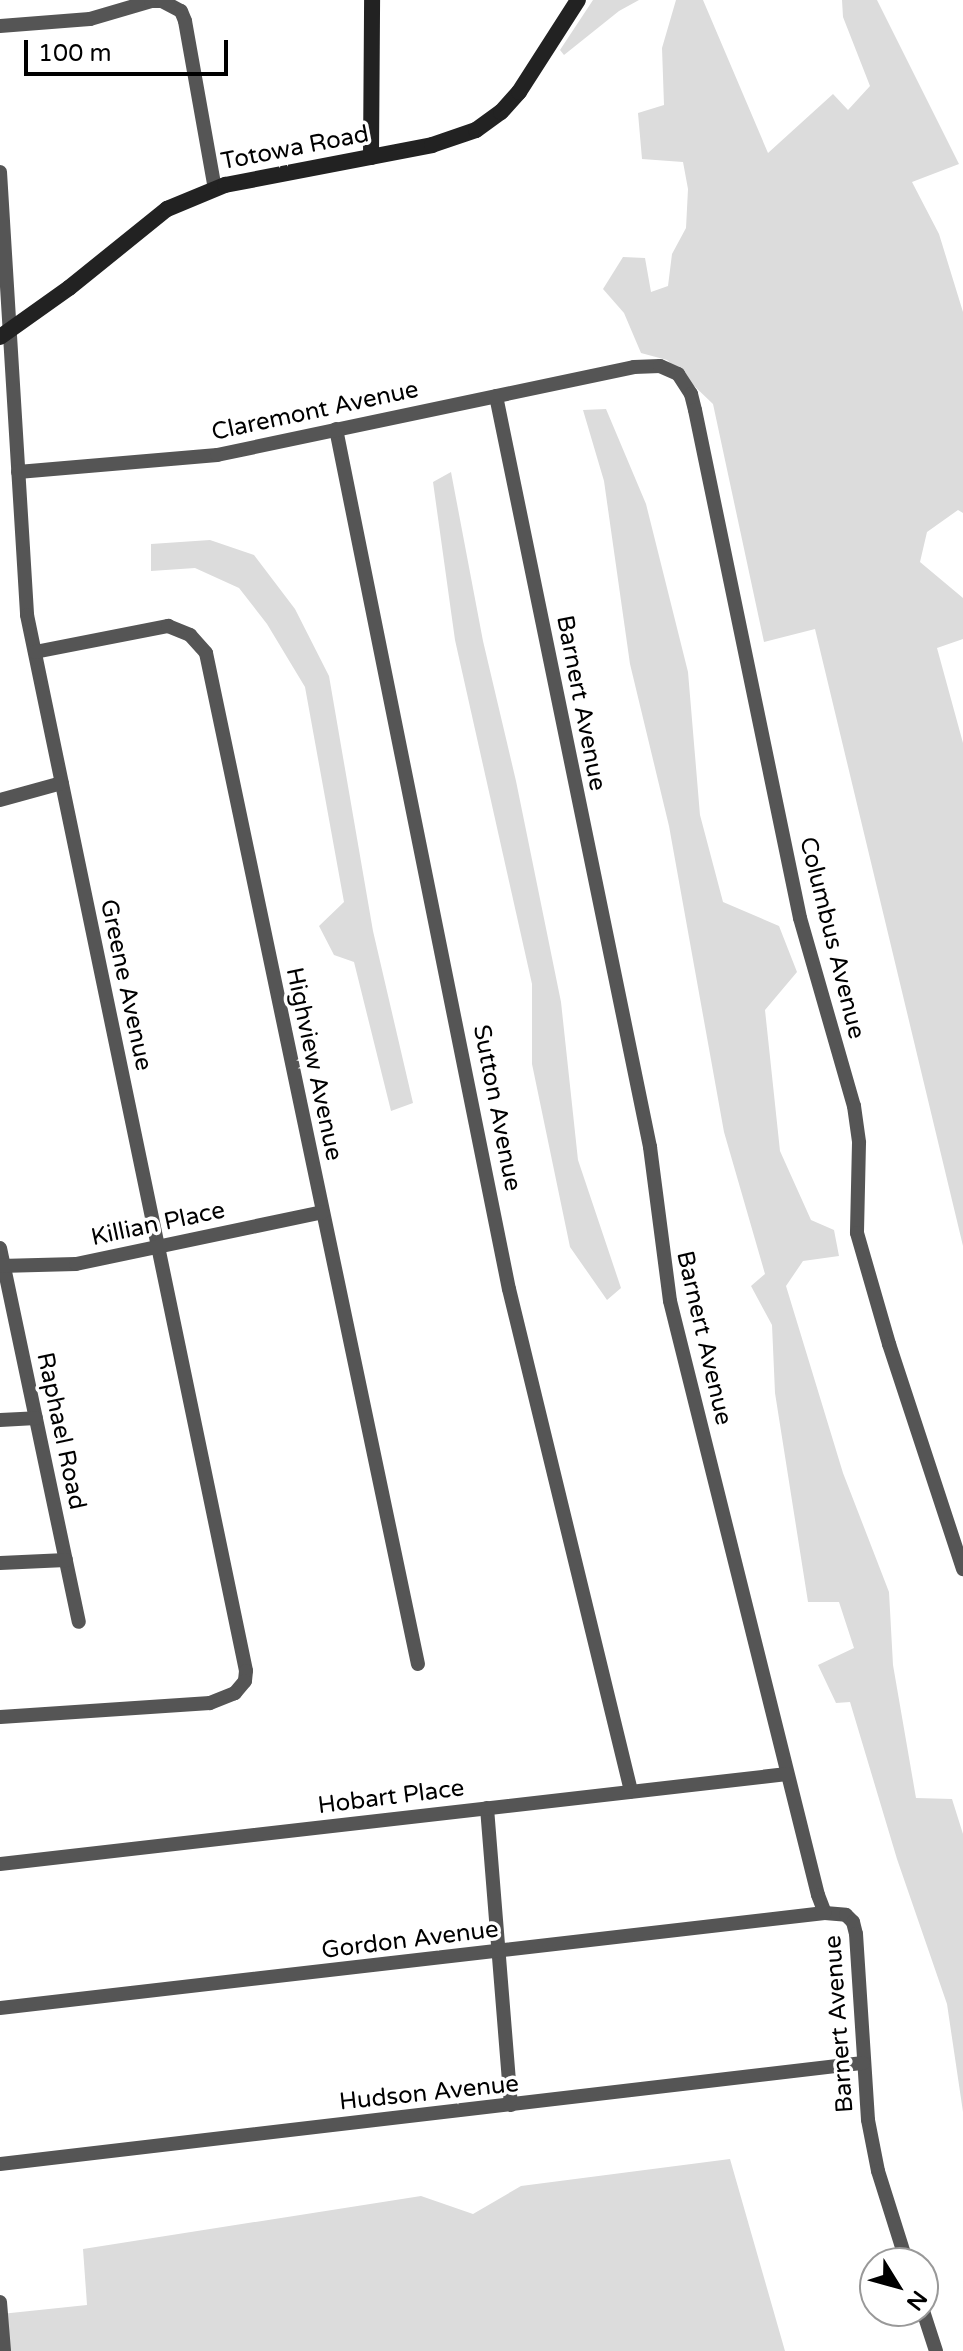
<!DOCTYPE html>
<html>
<head>
<meta charset="utf-8">
<style>
	body { margin:0 }
	#map { position:relative; width:963px; height:2351px; overflow:hidden; background:#fff; font-family:"Varela Round",sans-serif }
	div>[style] { position:absolute }
	.green>* { inset:0; background:#dcdcdc }
	.street>* { height:14px; margin:-7px; padding:0 7px; transform-origin:7px; border-radius:7px; background:#555 }
	.secondary>* { height:16px; margin:-8px; padding:0 8px; transform-origin:8px; border-radius:8px; background:#222 }
	span { translate:-50% -50%; white-space:nowrap; text-align:center; line-height:1.15; -webkit-text-stroke:7px #fff; paint-order:stroke }
	.street-label { font-size:24px; color:#000 }
	.north { position:absolute; left:859px; top:2247px; width:80px; height:80px; box-sizing:border-box; background:#fff; border:2px solid #999; border-radius:50%; rotate:127deg; font-size:22px; font-weight:700; line-height:32px; text-align:center; color:#000 }
	.north::after { content:''; display:block; margin:auto; width:28px; height:36px; background:#000; clip-path:polygon(50% 0,100% 100%,50% 72%,0 100%) }
	.scale { position:absolute; left:24px; top:40px; width:204px; height:36px; box-sizing:border-box; border:4px solid #000; border-top:0; padding-left:10px; font-size:24px; line-height:28px; white-space:nowrap; color:#000; -webkit-text-stroke:6px #fff; paint-order:stroke }
</style>
</head>
<body>
<div id="map">
	<div class="green">
		<i style="clip-path:polygon(593px 0,639px 0,619px 11px,564px 55px,560px 50px)"></i>
		<i style="clip-path:polygon(676px 0,703px 0,768px 153px,833px 94px,848px 110px,870px 86px,843px 17px,842px 0,877px 0,959px 164px,912px 182px,939px 234px,963px 312px,963px 513px,958px 510px,927px 532px,920px 562px,963px 598px,963px 639px,937px 648px,963px 743px,963px 1246px,815px 629px,764px 642px,713px 404px,667px 360px,641px 353px,624px 313px,603px 289px,623px 257px,645px 258px,651px 292px,668px 286px,672px 254px,686px 228px,688px 189px,683px 162px,642px 159px,638px 113px,664px 105px,662px 48px)"></i>
		<i style="clip-path:polygon(606px 409px,646px 504px,688px 672px,700px 815px,723px 902px,779px 926px,797px 972px,765px 1010px,780px 1151px,811px 1220px,834px 1230px,839px 1256px,803px 1261px,786px 1286px,843px 1473px,889px 1592px,893px 1665px,916px 1798px,952px 1799px,963px 1834px,963px 2112px,947px 2004px,897px 1859px,850px 1702px,836px 1703px,818px 1665px,854px 1648px,839px 1602px,808px 1602px,775px 1393px,772px 1325px,751px 1286px,765px 1274px,724px 1132px,669px 826px,630px 664px,604px 481px,583px 410px)"></i>
		<i style="clip-path:polygon(451px 472px,483px 641px,516px 781px,561px 1002px,578px 1160px,621px 1288px,607px 1300px,570px 1247px,532px 1064px,532px 984px,455px 640px,433px 482px)"></i>
		<i style="clip-path:polygon(210px 540px,254px 555px,295px 609px,329px 676px,373px 931px,413px 1103px,391px 1111px,354px 962px,334px 955px,319px 926px,344px 902px,305px 687px,267px 624px,239px 588px,195px 568px,151px 571px,151px 544px)"></i>
		<i style="clip-path:polygon(730px 2159px,785px 2351px,4px 2351px,1px 2314px,87px 2305px,83px 2249px,421px 2196px,473px 2214px,521px 2186px)"></i>
	</div>
	<div class="street">
		<i style="left:0;top:26px;width:90px;rotate:-4.4deg"></i>
		<i style="left:90px;top:19px;width:64px;rotate:-16.4deg"></i>
		<i style="left:151px;top:1px;width:11px"></i>
		<i style="left:162px;top:1px;width:21px;rotate:28deg"></i>
		<i style="left:181px;top:11px;width:11px;rotate:68deg"></i>
		<i style="left:185px;top:21px;width:171px;rotate:79.9deg"></i>
		<i style="left:0;top:172px;width:444px;rotate:86.5deg"></i>
		<i style="left:27px;top:615px;width:1078px;rotate:78.28deg"></i>
		<i style="left:246px;top:1671px;width:10px;rotate:96deg"></i>
		<i style="left:245px;top:1681px;width:16px;rotate:130deg"></i>
		<i style="left:235px;top:1693px;width:27px;rotate:158deg"></i>
		<i style="left:210px;top:1703px;width:210px;rotate:176.2deg"></i>
		<i style="left:496px;top:396px;width:767px;rotate:78.41deg"></i>
		<i style="left:650px;top:1147px;width:155px;rotate:82.6deg"></i>
		<i style="left:670px;top:1301px;width:612px;rotate:76.01deg"></i>
		<i style="left:818px;top:1895px;width:19px;rotate:69deg"></i>
		<i style="left:825px;top:1913px;width:21px;rotate:5deg"></i>
		<i style="left:846px;top:1915px;width:10px;rotate:45deg"></i>
		<i style="left:853px;top:1922px;width:12px;rotate:76deg"></i>
		<i style="left:856px;top:1934px;width:186px;rotate:86.3deg"></i>
		<i style="left:868px;top:2120px;width:52px;rotate:78.9deg"></i>
		<i style="left:878px;top:2171px;width:96px;rotate:72.5deg"></i>
		<i style="left:336px;top:429px;width:877px;rotate:78.63deg"></i>
		<i style="left:509px;top:1289px;width:517px;rotate:76.34deg"></i>
		<i style="left:18px;top:472px;width:200px;rotate:-4.9deg"></i>
		<i style="left:217px;top:455px;width:426px;rotate:-11.9deg"></i>
		<i style="left:634px;top:367px;width:26px;rotate:-2deg"></i>
		<i style="left:660px;top:366px;width:20px;rotate:24deg"></i>
		<i style="left:678px;top:374px;width:24px;rotate:57deg"></i>
		<i style="left:691px;top:394px;width:16px;rotate:76deg"></i>
		<i style="left:695px;top:410px;width:519px;rotate:78.32deg"></i>
		<i style="left:800px;top:918px;width:196px;rotate:74deg"></i>
		<i style="left:854px;top:1106px;width:37px;rotate:82deg"></i>
		<i style="left:859px;top:1143px;width:90px;rotate:91.3deg"></i>
		<i style="left:857px;top:1233px;width:116px;rotate:73.9deg"></i>
		<i style="left:889px;top:1344px;width:237px;rotate:71.8deg"></i>
		<i style="left:35px;top:652px;width:136px;rotate:-11.1deg"></i>
		<i style="left:168px;top:626px;width:24px;rotate:22deg"></i>
		<i style="left:190px;top:635px;width:24px;rotate:48deg"></i>
		<i style="left:206px;top:653px;width:1033px;rotate:78.16deg"></i>
		<i style="left:0;top:800px;width:64px;rotate:-15.3deg"></i>
		<i style="left:0;top:1248px;width:382px;rotate:78.1deg"></i>
		<i style="left:0;top:1266px;width:76px;rotate:-1.5deg"></i>
		<i style="left:76px;top:1264px;width:252px;rotate:-11.9deg"></i>
		<i style="left:0;top:1420px;width:36px;rotate:-3deg"></i>
		<i style="left:0;top:1563px;width:66px;rotate:-2.6deg"></i>
		<i style="left:487px;top:1808px;width:298px;rotate:85.4deg"></i>
		<i style="left:0;top:1864px;width:792px;rotate:-6.52deg"></i>
		<i style="left:0;top:2008px;width:830px;rotate:-6.57deg"></i>
		<i style="left:0;top:2164px;width:869px;rotate:-6.68deg"></i>
		<i style="left:0;top:2302px;width:49px;rotate:85.3deg"></i>
		<i style="left:923px;top:2311px;width:42px;rotate:72deg"></i>
	</div>
	<div class="secondary">
		<i style="left:371px;top:157px;width:157px;rotate:-89.6deg"></i>
		<i style="left:0;top:337px;width:85px;rotate:-35.4deg"></i>
		<i style="left:69px;top:288px;width:126px;rotate:-38.9deg"></i>
		<i style="left:167px;top:209px;width:63px;rotate:-22.5deg"></i>
		<i style="left:225px;top:185px;width:211px;rotate:-10.9deg"></i>
		<i style="left:432px;top:145px;width:46px;rotate:-18.8deg"></i>
		<i style="left:476px;top:130px;width:31px;rotate:-36deg"></i>
		<i style="left:501px;top:112px;width:27px;rotate:-48deg"></i>
		<i style="left:519px;top:92px;width:109px;rotate:-57.3deg"></i>
	</div>
	<div class="street-label">
		<span style="left:295px;top:148px;rotate:-11deg">Totowa Road</span>
		<span style="left:315px;top:411px;rotate:-12deg">Claremont Avenue</span>
		<span style="left:581px;top:703px;rotate:79deg">Barnert Avenue</span>
		<span style="left:832px;top:938px;rotate:76deg">Columbus Avenue</span>
		<span style="left:126px;top:985px;rotate:78deg">Greene Avenue</span>
		<span style="left:314px;top:1064px;rotate:78deg">Highview Avenue</span>
		<span style="left:497px;top:1108px;rotate:79deg">Sutton Avenue</span>
		<span style="left:158px;top:1224px;rotate:-12deg">Killian Place</span>
		<span style="left:704px;top:1338px;rotate:77deg">Barnert Avenue</span>
		<span style="left:61px;top:1431px;rotate:78deg">Raphael Road</span>
		<span style="left:391px;top:1797px;rotate:-7deg">Hobart Place</span>
		<span style="left:410px;top:1940px;rotate:-7deg">Gordon Avenue</span>
		<span style="left:839px;top:2024px;rotate:-94deg">Barnert Avenue</span>
		<span style="left:429px;top:2093px;rotate:-6deg">Hudson Avenue</span>
	</div>
	<div class="north">N</div>
	<div class="scale">100 m</div>
</div>
</body>
</html>
